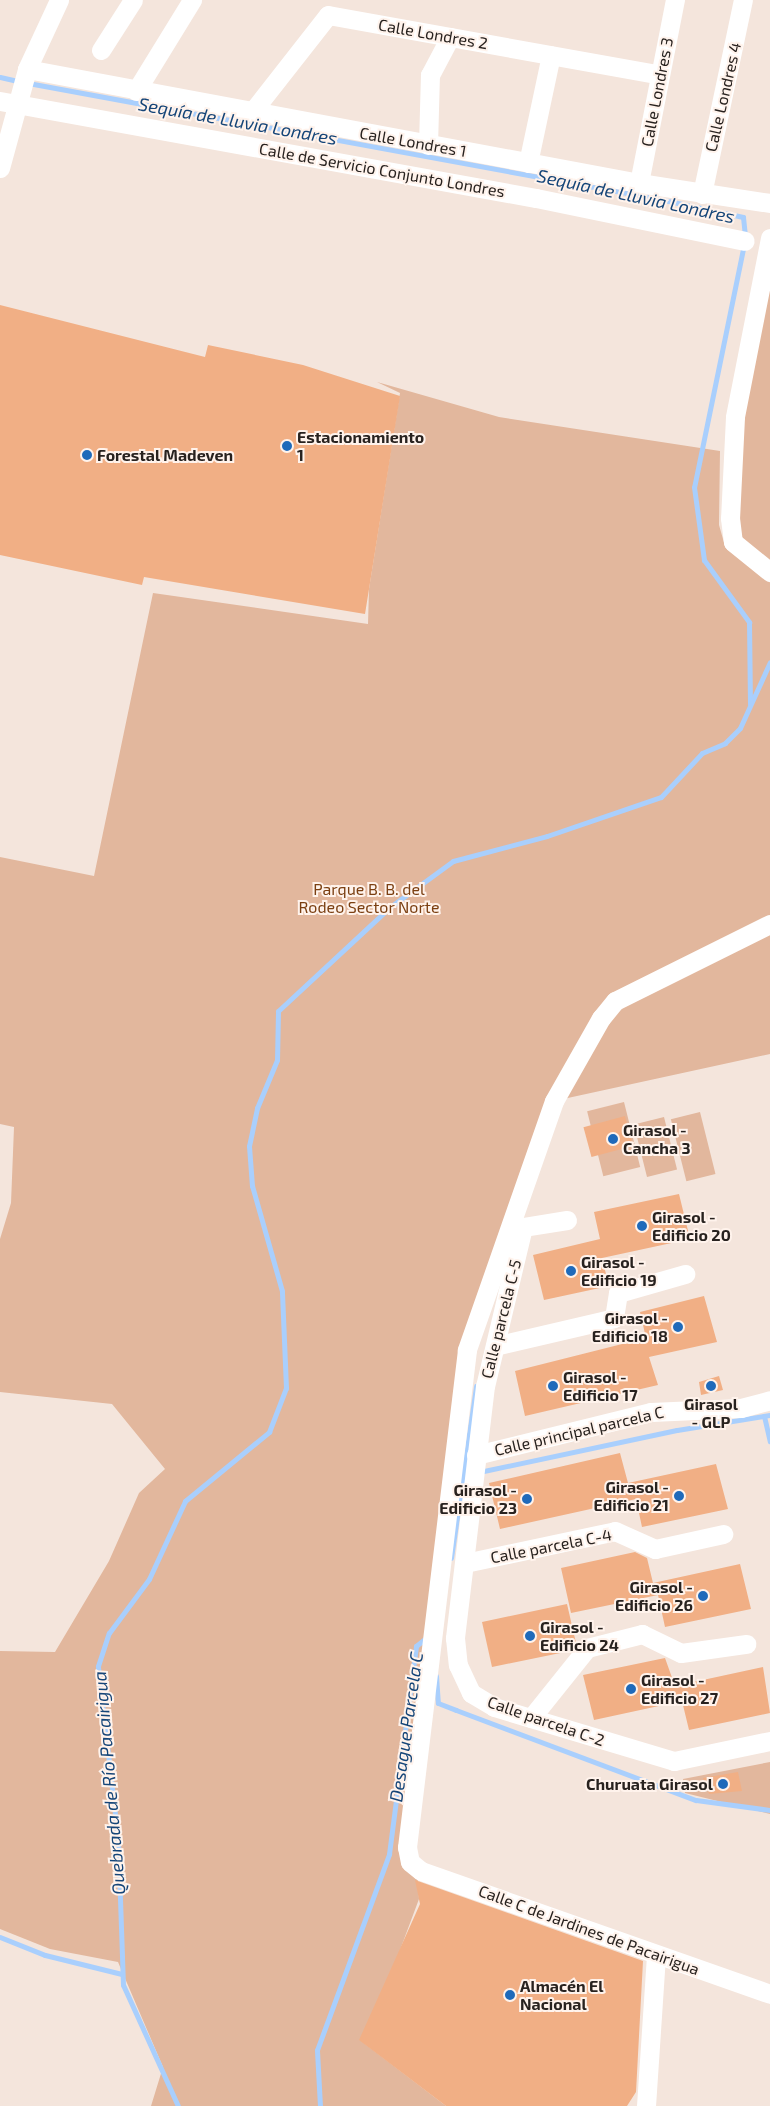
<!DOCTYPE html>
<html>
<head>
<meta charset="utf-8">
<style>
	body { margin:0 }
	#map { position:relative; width:770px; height:2106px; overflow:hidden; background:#f4e5dc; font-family:"Exo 2",sans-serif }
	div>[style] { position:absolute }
	.green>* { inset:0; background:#e2b79d; transform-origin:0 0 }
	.stream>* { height:5px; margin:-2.5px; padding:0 2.5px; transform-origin:2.5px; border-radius:2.5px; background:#a9cffd }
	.building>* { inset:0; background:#f1af85; transform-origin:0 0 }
	.minor>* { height:19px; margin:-9.5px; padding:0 9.5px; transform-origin:9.5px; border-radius:9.5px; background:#fff }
	.dots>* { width:14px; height:14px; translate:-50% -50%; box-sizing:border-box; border:2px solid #fff3ec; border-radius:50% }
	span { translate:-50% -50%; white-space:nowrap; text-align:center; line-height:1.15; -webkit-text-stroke:4px #fff3ec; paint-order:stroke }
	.street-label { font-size:16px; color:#28221f }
	.poi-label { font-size:16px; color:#28221f; font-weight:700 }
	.left { translate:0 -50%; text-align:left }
	.right { translate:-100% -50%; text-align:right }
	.park-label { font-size:16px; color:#7b3f11 }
	.water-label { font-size:18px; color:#154578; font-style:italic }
</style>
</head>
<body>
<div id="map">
	<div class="green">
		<i style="clip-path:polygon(770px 246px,770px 568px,736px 540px,735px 465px)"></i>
		<i style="clip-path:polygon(377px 382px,499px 417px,720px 451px,719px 525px,725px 546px,770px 581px,770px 1054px,554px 1101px,472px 1363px,412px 1801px,419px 1899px,365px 2044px,446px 2106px,151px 2106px,163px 2067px,118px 1962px,50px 1949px,0 1929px,0 1651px,55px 1652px,109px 1561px,139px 1493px,165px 1469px,112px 1404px,0 1392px,0 1239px,11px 1203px,14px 1127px,0 1124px,0 857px,94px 876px,153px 593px,368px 624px,369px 589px,400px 393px)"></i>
		<i style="left:624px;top:1102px;width:67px;height:38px;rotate:76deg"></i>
		<i style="left:700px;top:1112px;width:64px;height:30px;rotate:76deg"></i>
		<i style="left:664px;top:1117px;width:54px;height:31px;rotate:76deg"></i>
		<i style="clip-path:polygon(770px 1762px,770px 1814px,685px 1793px,683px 1779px)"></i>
	</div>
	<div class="stream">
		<i style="left:0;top:77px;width:18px;rotate:13deg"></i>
		<i style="left:28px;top:83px;width:642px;rotate:10.42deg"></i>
		<i style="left:659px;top:199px;width:86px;rotate:12.1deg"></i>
		<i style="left:743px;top:217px;width:19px;rotate:84deg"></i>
		<i style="left:744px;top:244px;width:248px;rotate:101.6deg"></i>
		<i style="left:694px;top:487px;width:74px;rotate:82.2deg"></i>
		<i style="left:704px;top:560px;width:77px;rotate:54deg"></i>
		<i style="left:749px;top:622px;width:82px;rotate:89.3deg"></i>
		<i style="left:764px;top:1416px;width:26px;rotate:77deg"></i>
		<i style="left:479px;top:1472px;width:202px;rotate:-12deg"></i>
		<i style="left:677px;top:1430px;width:94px;rotate:-9.2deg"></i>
		<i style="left:451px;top:1558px;width:174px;rotate:-81.7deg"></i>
		<i style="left:436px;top:1676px;width:27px;rotate:86deg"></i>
		<i style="left:438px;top:1703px;width:19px;rotate:21deg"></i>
		<i style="left:456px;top:1710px;width:256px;rotate:20.6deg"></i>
		<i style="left:696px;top:1800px;width:75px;rotate:7.7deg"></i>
		<i style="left:0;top:1937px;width:48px;rotate:21.8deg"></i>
		<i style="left:45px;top:1955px;width:79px;rotate:13.9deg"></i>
		<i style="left:178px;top:2106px;width:133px;rotate:-114.4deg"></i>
		<i style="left:123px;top:1985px;width:145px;rotate:-92deg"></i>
		<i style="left:118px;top:1840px;width:175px;rotate:-96.6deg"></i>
		<i style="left:98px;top:1666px;width:35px;rotate:-72deg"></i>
		<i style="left:109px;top:1633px;width:67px;rotate:-53.5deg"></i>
		<i style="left:149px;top:1579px;width:86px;rotate:-65.2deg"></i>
		<i style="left:185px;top:1501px;width:109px;rotate:-39.4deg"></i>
		<i style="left:269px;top:1432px;width:47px;rotate:-68.9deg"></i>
		<i style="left:286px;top:1388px;width:97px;rotate:-92.4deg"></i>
		<i style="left:282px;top:1291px;width:109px;rotate:-105.9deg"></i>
		<i style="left:252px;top:1186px;width:40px;rotate:-94.3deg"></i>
		<i style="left:249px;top:1146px;width:39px;rotate:-78deg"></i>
		<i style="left:257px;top:1108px;width:52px;rotate:-67.4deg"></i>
		<i style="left:277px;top:1060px;width:49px;rotate:-88.8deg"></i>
		<i style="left:278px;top:1011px;width:153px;rotate:-42.9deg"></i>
		<i style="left:390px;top:907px;width:78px;rotate:-36.1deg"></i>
		<i style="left:453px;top:861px;width:97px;rotate:-14.9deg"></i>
		<i style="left:547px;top:836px;width:120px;rotate:-18.9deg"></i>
		<i style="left:661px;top:797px;width:60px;rotate:-47deg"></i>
		<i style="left:702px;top:753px;width:25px;rotate:-23deg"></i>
		<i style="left:725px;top:743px;width:21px;rotate:-45deg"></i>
		<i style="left:740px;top:728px;width:72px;rotate:-65.6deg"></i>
		<i style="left:320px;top:2106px;width:56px;rotate:-93.1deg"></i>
		<i style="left:317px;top:2050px;width:209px;rotate:-69.8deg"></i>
		<i style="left:389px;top:1854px;width:210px;rotate:-82.6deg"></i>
		<i style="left:416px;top:1646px;width:14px;rotate:-39deg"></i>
	</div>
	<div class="building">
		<i style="clip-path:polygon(0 305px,205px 357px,208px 345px,303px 365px,400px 396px,365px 614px,144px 577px,142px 585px,0 555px)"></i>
		<i style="left:625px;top:1116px;width:31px;height:43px;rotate:75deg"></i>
		<i style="clip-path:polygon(679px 1194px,690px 1239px,602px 1258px,609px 1286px,544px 1300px,533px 1255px,600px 1239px,594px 1212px)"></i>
		<i style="clip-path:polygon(704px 1296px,717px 1342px,649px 1357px,658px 1385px,525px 1416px,515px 1371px,646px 1338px,640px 1312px)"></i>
		<i style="clip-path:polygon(719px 1376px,723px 1390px,701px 1395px,699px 1382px)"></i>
		<i style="clip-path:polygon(620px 1453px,628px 1483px,716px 1464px,728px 1509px,642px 1527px,636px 1499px,500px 1529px,489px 1483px)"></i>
		<i style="clip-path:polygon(635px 1552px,647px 1558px,653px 1583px,740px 1564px,751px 1609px,665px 1627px,658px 1595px,571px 1613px,561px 1568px)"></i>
		<i style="clip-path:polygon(567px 1604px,576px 1643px,570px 1651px,492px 1667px,482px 1622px)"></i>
		<i style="clip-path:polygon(665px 1658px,675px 1686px,763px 1667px,770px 1713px,689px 1730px,682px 1701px,594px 1720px,583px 1675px)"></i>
		<i style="clip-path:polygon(738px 1772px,742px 1791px,709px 1794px,703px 1778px)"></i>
		<i style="clip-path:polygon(415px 1880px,643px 1961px,636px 2092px,627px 2106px,446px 2106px,359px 2040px,420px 1904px)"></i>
	</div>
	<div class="minor">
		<i style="left:101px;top:50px;width:59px;rotate:-57.4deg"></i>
		<i style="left:27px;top:69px;width:623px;rotate:10.55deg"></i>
		<i style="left:639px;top:183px;width:133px;rotate:8.7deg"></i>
		<i style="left:136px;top:91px;width:107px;rotate:-58.4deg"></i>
		<i style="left:0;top:101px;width:545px;rotate:10.26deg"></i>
		<i style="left:536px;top:198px;width:213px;rotate:11.6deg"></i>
		<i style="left:252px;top:112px;width:123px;rotate:-51.9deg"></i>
		<i style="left:328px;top:15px;width:337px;rotate:10.2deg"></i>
		<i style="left:428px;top:145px;width:70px;rotate:-88.4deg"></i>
		<i style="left:430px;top:75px;width:43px;rotate:-62.2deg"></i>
		<i style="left:528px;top:163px;width:110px;rotate:-78deg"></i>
		<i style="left:0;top:168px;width:103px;rotate:-74.7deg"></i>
		<i style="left:27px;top:69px;width:76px;rotate:-65.1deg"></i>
		<i style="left:639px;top:183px;width:187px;rotate:-78.9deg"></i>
		<i style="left:702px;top:194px;width:198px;rotate:-78.1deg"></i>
		<i style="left:770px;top:238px;width:182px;rotate:101.1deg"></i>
		<i style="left:735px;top:417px;width:101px;rotate:92.8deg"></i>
		<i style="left:730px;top:518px;width:24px;rotate:83deg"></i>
		<i style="left:733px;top:542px;width:48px;rotate:39deg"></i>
		<i style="left:770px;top:924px;width:173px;rotate:153.6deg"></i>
		<i style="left:615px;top:1001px;width:22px;rotate:129deg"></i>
		<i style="left:601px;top:1018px;width:95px;rotate:119.5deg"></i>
		<i style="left:554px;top:1101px;width:264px;rotate:109.3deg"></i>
		<i style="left:467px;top:1350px;width:501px;rotate:96.88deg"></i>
		<i style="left:407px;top:1847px;width:15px;rotate:79deg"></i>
		<i style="left:410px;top:1862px;width:14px;rotate:39deg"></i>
		<i style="left:421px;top:1871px;width:370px;rotate:19.4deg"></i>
		<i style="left:567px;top:1220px;width:45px;rotate:171deg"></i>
		<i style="left:523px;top:1227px;width:163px;rotate:103.4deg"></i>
		<i style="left:485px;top:1386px;width:254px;rotate:96.8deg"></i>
		<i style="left:455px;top:1638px;width:27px;rotate:84deg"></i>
		<i style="left:458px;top:1665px;width:31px;rotate:65deg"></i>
		<i style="left:471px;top:1693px;width:27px;rotate:31deg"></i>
		<i style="left:494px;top:1707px;width:188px;rotate:16.7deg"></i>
		<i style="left:674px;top:1761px;width:98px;rotate:-11.8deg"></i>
		<i style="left:495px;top:1346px;width:122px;rotate:-13.2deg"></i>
		<i style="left:614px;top:1318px;width:25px;rotate:-81deg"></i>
		<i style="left:618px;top:1293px;width:70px;rotate:-15.8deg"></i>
		<i style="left:476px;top:1455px;width:180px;rotate:-13.8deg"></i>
		<i style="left:651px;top:1412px;width:90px;rotate:-2.5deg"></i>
		<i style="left:741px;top:1408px;width:30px;rotate:-15deg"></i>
		<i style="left:465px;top:1563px;width:153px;rotate:-12deg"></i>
		<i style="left:615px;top:1531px;width:44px;rotate:24.2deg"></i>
		<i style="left:655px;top:1549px;width:70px;rotate:-12.4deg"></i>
		<i style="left:531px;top:1718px;width:90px;rotate:-51.3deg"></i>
		<i style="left:587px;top:1648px;width:57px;rotate:-14.3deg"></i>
		<i style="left:642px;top:1634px;width:43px;rotate:26deg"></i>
		<i style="left:681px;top:1653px;width:66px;rotate:-7.9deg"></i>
		<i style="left:646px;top:2106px;width:152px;rotate:-86.2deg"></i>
	</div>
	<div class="dots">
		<i style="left:287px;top:446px;background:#1f6aba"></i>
		<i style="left:87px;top:455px;background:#1f6aba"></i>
		<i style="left:613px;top:1139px;background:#1f6aba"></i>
		<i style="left:642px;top:1226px;background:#1f6aba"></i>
		<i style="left:571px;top:1271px;background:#1f6aba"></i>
		<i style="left:678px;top:1327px;background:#1f6aba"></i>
		<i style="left:553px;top:1386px;background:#1f6aba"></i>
		<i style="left:711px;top:1386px;background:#1f6aba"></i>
		<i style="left:679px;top:1496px;background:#1f6aba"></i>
		<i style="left:527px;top:1499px;background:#1f6aba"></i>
		<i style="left:703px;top:1596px;background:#1f6aba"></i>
		<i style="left:530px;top:1636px;background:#1f6aba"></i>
		<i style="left:631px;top:1689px;background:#1f6aba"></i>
		<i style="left:723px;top:1784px;background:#1f6aba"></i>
		<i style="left:510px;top:1995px;background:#1f6aba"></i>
	</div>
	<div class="street-label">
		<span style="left:433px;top:34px;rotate:10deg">Calle Londres 2</span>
		<span style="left:657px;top:92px;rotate:-79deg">Calle Londres 3</span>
		<span style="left:723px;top:97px;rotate:-77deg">Calle Londres 4</span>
		<span style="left:413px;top:142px;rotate:10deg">Calle Londres 1</span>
		<span style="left:382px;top:170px;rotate:10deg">Calle de Servicio Conjunto Londres</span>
		<span style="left:501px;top:1319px;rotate:-76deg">Calle parcela C-5</span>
		<span style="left:579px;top:1431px;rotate:-13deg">Calle principal parcela C</span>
		<span style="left:551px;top:1546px;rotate:-11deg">Calle parcela C-4</span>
		<span style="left:546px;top:1721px;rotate:19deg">Calle parcela C-2</span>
		<span style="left:589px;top:1930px;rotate:20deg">Calle C de Jardines de Pacairigua</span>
	</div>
	<div class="poi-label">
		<span class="left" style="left:297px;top:446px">Estacionamiento<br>1</span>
		<span class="left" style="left:97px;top:455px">Forestal Madeven</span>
		<span class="left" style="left:623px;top:1139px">Girasol -<br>Cancha 3</span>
		<span class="left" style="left:652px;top:1226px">Girasol -<br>Edificio 20</span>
		<span class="left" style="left:581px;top:1271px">Girasol -<br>Edificio 19</span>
		<span class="right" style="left:668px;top:1327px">Girasol -<br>Edificio 18</span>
		<span class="left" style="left:563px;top:1386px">Girasol -<br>Edificio 17</span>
		<span style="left:711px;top:1413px">Girasol<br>- GLP</span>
		<span class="right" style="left:669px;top:1496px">Girasol -<br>Edificio 21</span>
		<span class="right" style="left:517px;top:1499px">Girasol -<br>Edificio 23</span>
		<span class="right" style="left:693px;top:1596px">Girasol -<br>Edificio 26</span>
		<span class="left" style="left:540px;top:1636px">Girasol -<br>Edificio 24</span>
		<span class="left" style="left:641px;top:1689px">Girasol -<br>Edificio 27</span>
		<span class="right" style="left:713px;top:1784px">Churuata Girasol</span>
		<span class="left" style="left:520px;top:1995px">Almacén El<br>Nacional</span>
	</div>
	<div class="park-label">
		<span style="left:369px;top:898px">Parque B. B. del<br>Rodeo Sector Norte</span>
	</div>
	<div class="water-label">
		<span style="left:238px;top:121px;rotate:10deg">Sequía de Lluvia Londres</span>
		<span style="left:636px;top:196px;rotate:12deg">Sequía de Lluvia Londres</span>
		<span style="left:406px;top:1727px;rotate:-82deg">Desague Parcela C</span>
		<span style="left:109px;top:1783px;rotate:-95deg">Quebrada de Río Pacairigua</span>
	</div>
</div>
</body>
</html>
